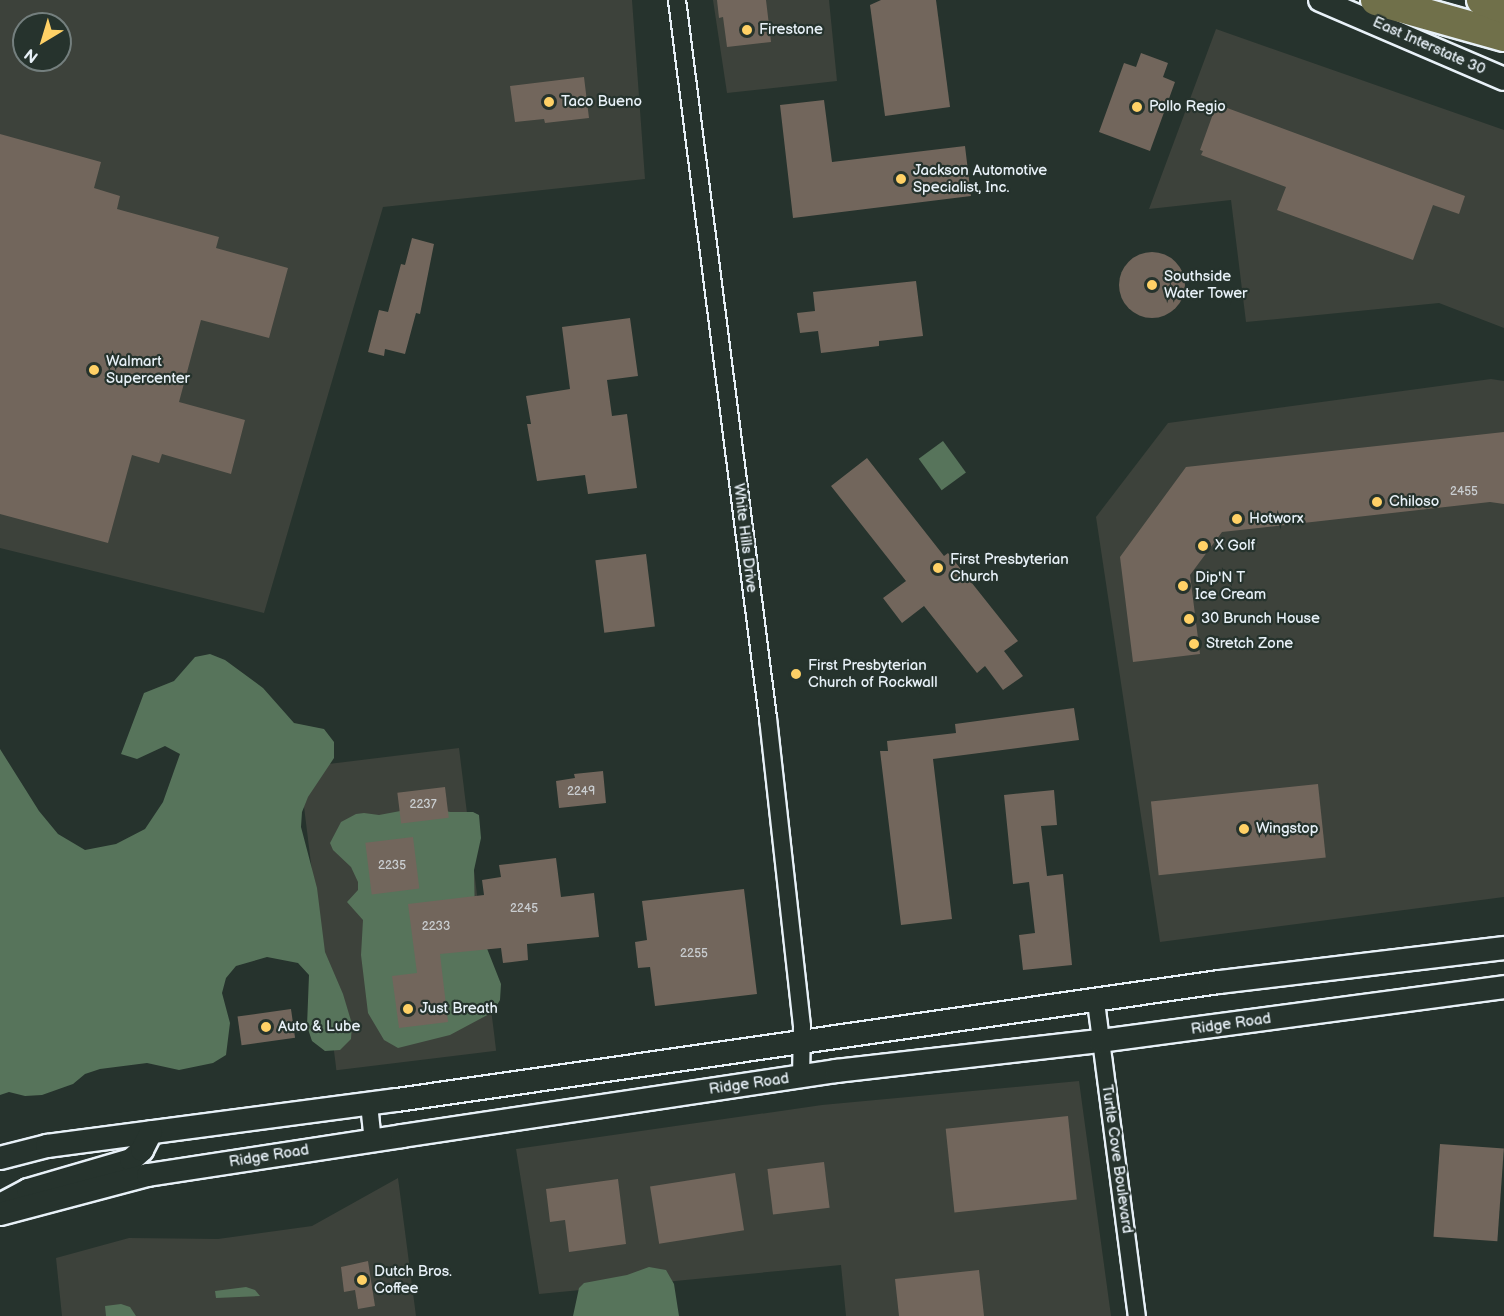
<!DOCTYPE html>
<html>
<head>
<meta charset="utf-8">
<style>
	body { margin:0 }
	#map { position:relative; width:1504px; height:1316px; overflow:hidden; background:#26332d; font-family:"Balsamiq Sans",sans-serif }
	div>[style] { position:absolute }
	.built>* { inset:0; background:#3d423b; transform-origin:0 0 }
	.green>* { inset:0; background:#57745b; transform-origin:0 0 }
	.building>* { inset:0; background:#72665c; transform-origin:0 0 }
	.round { border-radius:50% }
	.roads { filter:drop-shadow(2px 0 #e8f1f8) drop-shadow(-2px 0 #e8f1f8) drop-shadow(0 2px #e8f1f8) drop-shadow(0 -2px #e8f1f8) }
	.minor>* { height:16px; margin:-8px; padding:0 8px; transform-origin:8px; border-radius:8px; background:#26332d }
	.secondary>* { height:22px; margin:-11px; padding:0 11px; transform-origin:11px; border-radius:11px; background:#26332d }
	.motorway>* { height:30px; margin:-15px; padding:0 15px; transform-origin:15px; border-radius:15px; background:#70704a }
	.dots>* { width:16px; height:16px; translate:-50% -50%; box-sizing:border-box; border:3px solid #26332d; border-radius:50% }
	span { translate:-50% -50%; white-space:nowrap; text-align:center; line-height:1.15; -webkit-text-stroke:4.5px #26332d; paint-order:stroke }
	.number-label { font-size:12px; color:#caced1 }
	.number-label span { -webkit-text-stroke-width:0 }
	.poi-label { font-size:15px; color:#e8f1f8 }
	.left { translate:0 -50%; text-align:left }
	.street-label { font-size:15px; color:#e8f1f8 }
	.north { position:absolute; left:12px; top:12px; width:60px; height:60px; box-sizing:border-box; background:#26332d; border:2px solid #747f7e; border-radius:50%; rotate:218deg; font-size:16px; font-weight:700; line-height:24px; text-align:center; color:#e8f1f8 }
	.north::after { content:''; display:block; margin:auto; width:21px; height:27px; background:#ffd166; clip-path:polygon(50% 0,100% 100%,50% 72%,0 100%) }
</style>
</head>
<body>
<div id="map">
	<div class="built">
		<i style="clip-path:polygon(evenodd,0 0,632px 0,645px 179px,383px 207px,264px 613px,0 548px,0 0,24px 24px,60px 24px,60px 60px,24px 60px,24px 24px)"></i>
		<i style="clip-path:polygon(713px 0,829px 0,837px 81px,727px 93px)"></i>
		<i style="clip-path:polygon(1216px 29px,1504px 130px,1504px 328px,1439px 303px,1246px 322px,1231px 200px,1149px 209px)"></i>
		<i style="clip-path:polygon(1491px 379px,1504px 381px,1504px 897px,1160px 942px,1096px 517px,1168px 423px)"></i>
		<i style="left:459px;top:748px;width:305px;height:161px;rotate:83deg"></i>
		<i style="clip-path:polygon(1079px 1081px,1111px 1316px,846px 1316px,841px 1265px,539px 1294px,516px 1149px,822px 1105px)"></i>
		<i style="clip-path:polygon(398px 1178px,416px 1316px,62px 1316px,56px 1258px,129px 1238px,218px 1239px,312px 1226px)"></i>
	</div>
	<div class="green">
		<i style="left:943px;top:441px;width:39px;height:30px;rotate:54deg"></i>
		<i style="clip-path:polygon(210px 654px,225px 660px,263px 688px,294px 723px,324px 729px,334px 742px,334px 758px,308px 797px,302px 812px,301px 827px,317px 888px,325px 952px,343px 994px,352px 1024px,351px 1039px,340px 1050px,325px 1051px,312px 1041px,307px 1026px,309px 975px,298px 963px,267px 957px,236px 966px,226px 978px,222px 993px,230px 1023px,226px 1055px,213px 1063px,179px 1070px,147px 1063px,100px 1069px,85px 1074px,73px 1084px,42px 1095px,25px 1096px,9px 1092px,0 1095px,0 749px,39px 811px,58px 834px,85px 850px,116px 844px,145px 829px,163px 802px,180px 754px,165px 746px,137px 759px,121px 754px,144px 693px,174px 681px,195px 657px)"></i>
		<i style="clip-path:polygon(427px 806px,450px 812px,473px 812px,479px 815px,481px 838px,474px 870px,475px 918px,501px 984px,500px 1000px,493px 1012px,450px 1035px,398px 1048px,384px 1040px,368px 1013px,361px 955px,363px 920px,347px 902px,358px 890px,358px 882px,351px 867px,333px 850px,330px 843px,341px 822px,356px 814px,364px 813px,379px 815px)"></i>
		<i style="clip-path:polygon(649px 1267px,666px 1270px,674px 1284px,679px 1316px,573px 1316px,579px 1288px,584px 1283px,627px 1275px)"></i>
		<i style="clip-path:polygon(246px 1287px,255px 1290px,260px 1296px,216px 1298px,215px 1291px)"></i>
		<i style="clip-path:polygon(121px 1304px,130px 1307px,136px 1316px,106px 1316px,105px 1306px)"></i>
	</div>
	<div class="building">
		<i style="clip-path:polygon(717px 0,766px 0,771px 42px,727px 47px,723px 17px,719px 18px)"></i>
		<i style="clip-path:polygon(881px 0,936px 0,950px 107px,885px 116px,870px 5px)"></i>
		<i style="clip-path:polygon(1141px 53px,1168px 63px,1163px 77px,1175px 82px,1150px 151px,1099px 132px,1124px 63px,1136px 67px)"></i>
		<i style="clip-path:polygon(584px 77px,589px 118px,545px 123px,544px 119px,515px 122px,510px 86px)"></i>
		<i style="clip-path:polygon(824px 100px,832px 162px,965px 146px,971px 196px,793px 218px,780px 105px)"></i>
		<i style="clip-path:polygon(1219px 105px,1465px 196px,1459px 214px,1433px 205px,1413px 260px,1277px 210px,1286px 187px,1201px 155px,1203px 151px,1200px 150px,1214px 111px,1217px 112px)"></i>
		<i style="clip-path:polygon(0 134px,101px 162px,94px 188px,120px 196px,117px 209px,219px 237px,216px 248px,288px 268px,269px 338px,201px 320px,179px 402px,245px 420px,231px 474px,162px 454px,159px 463px,132px 455px,108px 543px,0 514px)"></i>
		<i style="clip-path:polygon(412px 238px,434px 244px,420px 314px,416px 313px,405px 354px,385px 349px,384px 356px,368px 352px,379px 310px,388px 312px,401px 264px,405px 265px)"></i>
		<i class="round" style="left:1119px;top:252px;width:66px;height:66px"></i>
		<i style="clip-path:polygon(916px 281px,923px 336px,879px 341px,879px 346px,821px 353px,818px 331px,800px 333px,797px 313px,815px 311px,813px 292px)"></i>
		<i style="clip-path:polygon(630px 318px,638px 376px,607px 380px,612px 416px,627px 414px,637px 488px,588px 494px,585px 475px,537px 481px,527px 424px,531px 424px,526px 396px,570px 389px,562px 327px)"></i>
		<i style="clip-path:polygon(1504px 432px,1504px 504px,1490px 502px,1222px 532px,1190px 575px,1200px 654px,1133px 662px,1120px 557px,1186px 467px)"></i>
		<i style="clip-path:polygon(867px 458px,944px 556px,948px 553px,1018px 641px,1004px 651px,1023px 676px,1003px 690px,985px 666px,977px 673px,924px 606px,902px 623px,883px 598px,906px 581px,831px 486px)"></i>
		<i style="left:646px;top:554px;width:73px;height:51px;rotate:83deg"></i>
		<i style="clip-path:polygon(1074px 708px,1079px 740px,933px 759px,952px 919px,901px 925px,880px 751px,888px 751px,887px 741px,956px 733px,955px 724px)"></i>
		<i style="clip-path:polygon(603px 771px,606px 803px,559px 808px,556px 781px,575px 778px,574px 774px)"></i>
		<i style="left:1318px;top:784px;width:74px;height:168px;rotate:84deg"></i>
		<i style="left:445px;top:787px;width:31px;height:48px;rotate:83deg"></i>
		<i style="clip-path:polygon(1054px 790px,1057px 825px,1041px 826px,1047px 876px,1063px 874px,1072px 965px,1023px 970px,1019px 935px,1035px 933px,1029px 882px,1013px 884px,1004px 795px)"></i>
		<i style="left:413px;top:837px;width:52px;height:48px;rotate:83deg"></i>
		<i style="clip-path:polygon(556px 858px,561px 897px,594px 893px,599px 937px,527px 944px,528px 960px,503px 963px,501px 948px,440px 954px,448px 1022px,399px 1028px,392px 976px,417px 973px,408px 904px,484px 895px,482px 880px,501px 877px,499px 865px)"></i>
		<i style="clip-path:polygon(744px 889px,757px 994px,655px 1006px,650px 967px,638px 968px,635px 942px,647px 940px,642px 901px)"></i>
		<i style="left:291px;top:1009px;width:29px;height:54px;rotate:82deg"></i>
		<i style="left:1068px;top:1116px;width:84px;height:123px;rotate:84deg"></i>
		<i style="left:1440px;top:1144px;width:64px;height:93px;rotate:4deg"></i>
		<i style="left:824px;top:1162px;width:46px;height:57px;rotate:83deg"></i>
		<i style="left:735px;top:1173px;width:58px;height:86px;rotate:81deg"></i>
		<i style="clip-path:polygon(618px 1179px,626px 1244px,569px 1252px,565px 1220px,550px 1222px,546px 1189px)"></i>
		<i style="clip-path:polygon(368px 1261px,375px 1306px,358px 1309px,355px 1290px,344px 1292px,341px 1267px)"></i>
		<i style="clip-path:polygon(979px 1270px,984px 1316px,899px 1316px,895px 1279px)"></i>
	</div>
	<div class="roads">
		<div class="minor">
			<i style="left:677px;top:0;width:724px;rotate:82.78deg"></i>
			<i style="left:768px;top:718px;width:310px;rotate:83.7deg"></i>
			<i style="left:802px;top:1026px;width:50px;rotate:91.1deg"></i>
			<i style="left:1096px;top:1002px;width:317px;rotate:82.6deg"></i>
			<i style="left:369px;top:1104px;width:36px;rotate:84deg"></i>
		</div>
		<div class="secondary">
			<i style="left:1320px;top:0;width:200px;rotate:23.2deg"></i>
			<i style="left:0;top:1158px;width:49px;rotate:-14.3deg"></i>
			<i style="left:47px;top:1146px;width:353px;rotate:-7.5deg"></i>
			<i style="left:397px;top:1100px;width:830px;rotate:-8.17deg"></i>
			<i style="left:1219px;top:982px;width:287px;rotate:-6.8deg"></i>
			<i style="left:0;top:1205px;width:32px;rotate:-28deg"></i>
			<i style="left:28px;top:1190px;width:107px;rotate:-16.2deg"></i>
			<i style="left:131px;top:1160px;width:15px;rotate:-42deg"></i>
			<i style="left:142px;top:1150px;width:20px;rotate:-63deg"></i>
			<i style="left:0;top:1214px;width:153px;rotate:-14.8deg"></i>
			<i style="left:148px;top:1175px;width:257px;rotate:-8.7deg"></i>
			<i style="left:402px;top:1136px;width:439px;rotate:-8.5deg"></i>
			<i style="left:836px;top:1071px;width:267px;rotate:-6.5deg"></i>
			<i style="left:1101px;top:1041px;width:407px;rotate:-7.6deg"></i>
		</div>
		<div class="motorway">
			<i style="left:1376px;top:0;width:133px;rotate:15.7deg"></i>
			<i style="left:1482px;top:0;width:23px;rotate:20deg"></i>
		</div>
	</div>
	<div class="dots">
		<i style="left:747px;top:30px;background:#ffd166"></i>
		<i style="left:549px;top:102px;background:#ffd166"></i>
		<i style="left:1137px;top:107px;background:#ffd166"></i>
		<i style="left:901px;top:179px;background:#ffd166"></i>
		<i style="left:1152px;top:285px;background:#ffd166"></i>
		<i style="left:94px;top:370px;background:#ffd166"></i>
		<i style="left:1377px;top:502px;background:#ffd166"></i>
		<i style="left:1237px;top:519px;background:#ffd166"></i>
		<i style="left:1203px;top:546px;background:#ffd166"></i>
		<i style="left:938px;top:568px;background:#ffd166"></i>
		<i style="left:1183px;top:586px;background:#ffd166"></i>
		<i style="left:1189px;top:619px;background:#ffd166"></i>
		<i style="left:1194px;top:644px;background:#ffd166"></i>
		<i style="left:796px;top:674px;background:#ffd166"></i>
		<i style="left:1244px;top:829px;background:#ffd166"></i>
		<i style="left:408px;top:1009px;background:#ffd166"></i>
		<i style="left:266px;top:1027px;background:#ffd166"></i>
		<i style="left:362px;top:1280px;background:#ffd166"></i>
	</div>
	<div class="number-label">
		<span style="left:1464px;top:492px">2455</span>
		<span style="left:581px;top:792px">2249</span>
		<span style="left:423px;top:805px">2237</span>
		<span style="left:392px;top:866px">2235</span>
		<span style="left:524px;top:909px">2245</span>
		<span style="left:436px;top:927px">2233</span>
		<span style="left:694px;top:954px">2255</span>
	</div>
	<div class="poi-label">
		<span class="left" style="left:759px;top:30px">Firestone</span>
		<span class="left" style="left:561px;top:102px">Taco Bueno</span>
		<span class="left" style="left:1149px;top:107px">Pollo Regio</span>
		<span class="left" style="left:913px;top:179px">Jackson Automotive<br>Specialist, Inc.</span>
		<span class="left" style="left:1164px;top:285px">Southside<br>Water Tower</span>
		<span class="left" style="left:106px;top:370px">Walmart<br>Supercenter</span>
		<span class="left" style="left:1389px;top:502px">Chiloso</span>
		<span class="left" style="left:1249px;top:519px">Hotworx</span>
		<span class="left" style="left:1215px;top:546px">X Golf</span>
		<span class="left" style="left:950px;top:568px">First Presbyterian<br>Church</span>
		<span class="left" style="left:1195px;top:586px">Dip'N T<br>Ice Cream</span>
		<span class="left" style="left:1201px;top:619px">30 Brunch House</span>
		<span class="left" style="left:1206px;top:644px">Stretch Zone</span>
		<span class="left" style="left:808px;top:674px">First Presbyterian<br>Church of Rockwall</span>
		<span class="left" style="left:1256px;top:829px">Wingstop</span>
		<span class="left" style="left:420px;top:1009px">Just Breath</span>
		<span class="left" style="left:278px;top:1027px">Auto &amp; Lube</span>
		<span class="left" style="left:374px;top:1280px">Dutch Bros.<br>Coffee</span>
	</div>
	<div class="street-label">
		<span style="left:1429px;top:46px;rotate:24deg">East Interstate 30</span>
		<span style="left:745px;top:538px;rotate:83deg">White Hills Drive</span>
		<span style="left:1231px;top:1024px;rotate:-8deg">Ridge Road</span>
		<span style="left:749px;top:1084px;rotate:-8deg">Ridge Road</span>
		<span style="left:269px;top:1156px;rotate:-9deg">Ridge Road</span>
		<span style="left:1117px;top:1159px;rotate:82deg">Turtle Cove Boulevard</span>
	</div>
	<div class="north">N</div>
</div>
</body>
</html>
